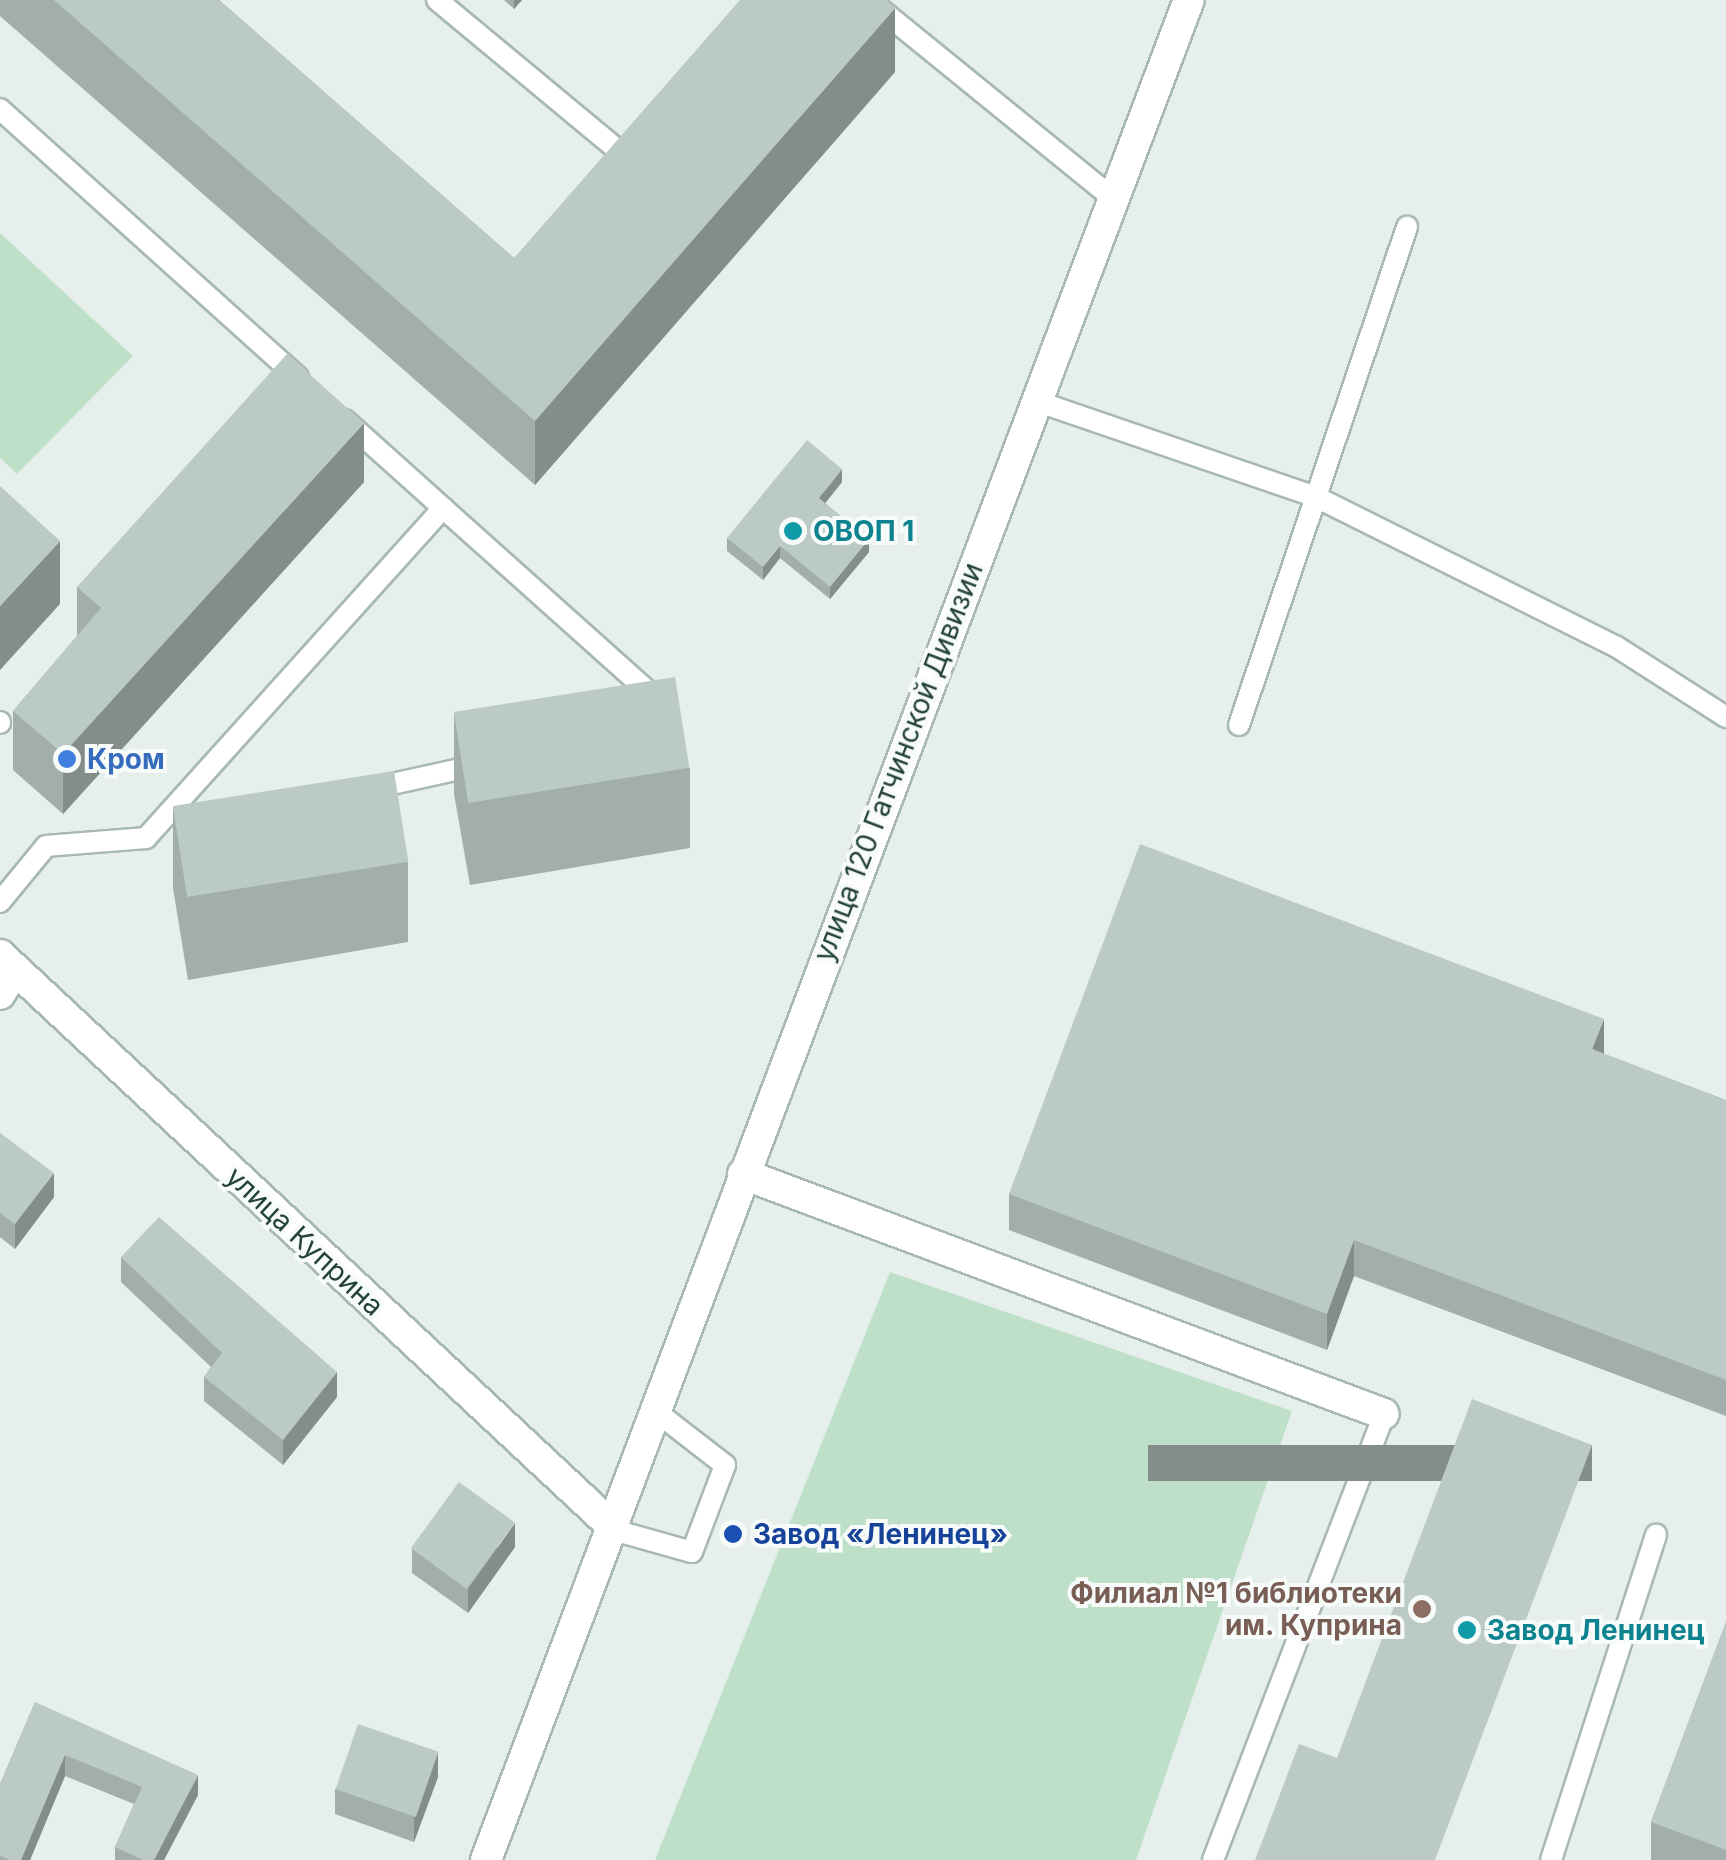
<!DOCTYPE html>
<html>
<head>
<meta charset="utf-8">
<style>
	body { margin:0 }
	#map { position:relative; width:1726px; height:1860px; overflow:hidden; background:#e6efeb; font-family:Inter,sans-serif }
	div>[style] { position:absolute }
	.green>* { inset:0; background:#bfe0c8 }
	.roads { filter:drop-shadow(2px 0 #a8b8b2) drop-shadow(-2px 0 #a8b8b2) drop-shadow(0 2px #a8b8b2) drop-shadow(0 -2px #a8b8b2) }
	.lane>* { height:20px; margin:-10px; padding:0 10px; transform-origin:10px; border-radius:10px; background:#fff }
	.street>* { height:30px; margin:-15px; padding:0 15px; transform-origin:15px; border-radius:15px; background:#fff }
	.secondary>* { height:30px; margin:-15px; padding:0 15px; transform-origin:15px; border-radius:15px; background:#fff }
	.wall>* { inset:0; background:#a1aea9 }
	.shaded-wall>* { inset:0; background:#838d89; transform-origin:0 0 }
	.building>* { inset:0; background:#bbcac4; transform-origin:0 0 }
	.dots>* { width:28px; height:28px; translate:-50% -50%; box-sizing:border-box; border:5px solid #f7fbf9; border-radius:50% }
	span { translate:-50% -50%; white-space:nowrap; text-align:center; line-height:1.15; -webkit-text-stroke:8px #f7fbf9; paint-order:stroke }
	.culture-label { font-size:28px; color:#0d838f; font-weight:700 }
	.left { translate:0 -50%; text-align:left }
	.shop-label { font-size:28px; color:#366cbe; font-weight:700 }
	.street-label { font-size:28px; color:#24423a }
	.transit-label { font-size:28px; color:#164399; font-weight:700 }
	.education-label { font-size:28px; color:#785e54; font-weight:700 }
	.right { translate:-100% -50%; text-align:right }
</style>
</head>
<body>
<div id="map">
	<div class="green">
		<i style="clip-path:polygon(0 233px,133px 356px,17px 474px,0 458px)"></i>
		<i style="clip-path:polygon(890px 1272px,1292px 1411px,1136px 1860px,655px 1860px)"></i>
	</div>
	<div class="roads">
		<div class="lane">
			<i style="left:437px;top:0;width:230px;rotate:39.7deg"></i>
			<i style="left:869px;top:0;width:311px;rotate:39.1deg"></i>
			<i style="left:0;top:109px;width:401px;rotate:42deg"></i>
			<i style="left:1033px;top:400px;width:299px;rotate:18.9deg"></i>
			<i style="left:1316px;top:497px;width:336px;rotate:26.5deg"></i>
			<i style="left:1617px;top:647px;width:130px;rotate:32.7deg"></i>
			<i style="left:443px;top:508px;width:288px;rotate:41.8deg"></i>
			<i style="left:0;top:722px;width:1px;rotate:90deg"></i>
			<i style="left:1239px;top:725px;width:526px;rotate:-71.36deg"></i>
			<i style="left:369px;top:789px;width:112px;rotate:-12.4deg"></i>
			<i style="left:0;top:902px;width:72px;rotate:-50.6deg"></i>
			<i style="left:46px;top:846px;width:100px;rotate:-4.6deg"></i>
			<i style="left:146px;top:838px;width:444px;rotate:-48deg"></i>
			<i style="left:443px;top:508px;width:132px;rotate:-138.1deg"></i>
			<i style="left:610px;top:1529px;width:85px;rotate:15.7deg"></i>
			<i style="left:692px;top:1552px;width:93px;rotate:-69.2deg"></i>
			<i style="left:725px;top:1465px;width:90px;rotate:-142.2deg"></i>
			<i style="left:1213px;top:1860px;width:478px;rotate:-69deg"></i>
			<i style="left:1551px;top:1860px;width:342px;rotate:-72.1deg"></i>
		</div>
		<div class="street">
			<i style="left:0;top:994px;width:29px;rotate:-59deg"></i>
			<i style="left:743px;top:1174px;width:684px;rotate:20.53deg"></i>
		</div>
		<div class="secondary">
			<i style="left:0;top:955px;width:837px;rotate:43.02deg"></i>
			<i style="left:486px;top:1860px;width:1988px;rotate:-69.3deg"></i>
		</div>
	</div>
	<div class="wall">
		<i style="clip-path:polygon(0 0,219px 0,514px 258px,895px 72px,535px 485px,0 16px)"></i>
		<i style="clip-path:polygon(504px 0,522px 0,514px 9px)"></i>
		<i style="clip-path:polygon(364px 482px,63px 814px,13px 770px,13px 711px,77px 636px,77px 587px)"></i>
		<i style="clip-path:polygon(842px 482px,825px 503px,869px 552px,830px 599px,780px 558px,763px 580px,727px 551px,727px 538px)"></i>
		<i style="clip-path:polygon(454px 714px,690px 768px,690px 848px,470px 885px,454px 794px)"></i>
		<i style="clip-path:polygon(173px 808px,408px 862px,408px 942px,188px 980px,173px 888px)"></i>
		<i style="clip-path:polygon(1604px 1054px,1726px 1100px,1726px 1416px,1354px 1276px,1327px 1350px,1009px 1230px,1009px 1194px)"></i>
		<i style="clip-path:polygon(0 1133px,54px 1197px,15px 1249px,0 1237px)"></i>
		<i style="clip-path:polygon(121px 1257px,337px 1397px,283px 1465px,204px 1401px,204px 1377px,211px 1367px,121px 1282px)"></i>
		<i style="clip-path:polygon(515px 1547px,468px 1613px,412px 1573px,412px 1549px)"></i>
		<i style="clip-path:polygon(1726px 1622px,1726px 1860px,1651px 1860px,1651px 1822px)"></i>
		<i style="clip-path:polygon(35px 1702px,198px 1795px,164px 1860px,115px 1860px,115px 1847px,134px 1804px,65px 1776px,30px 1860px,0 1860px,0 1784px)"></i>
		<i style="clip-path:polygon(438px 1777px,414px 1842px,335px 1814px,335px 1789px)"></i>
	</div>
	<div class="shaded-wall">
		<i style="clip-path:polygon(514px 0,522px 0,514px 9px)"></i>
		<i style="clip-path:polygon(895px 8px,895px 72px,535px 485px,535px 421px)"></i>
		<i style="clip-path:polygon(364px 423px,364px 482px,63px 814px,63px 754px)"></i>
		<i style="clip-path:polygon(842px 469px,842px 482px,819px 511px,819px 498px)"></i>
		<i style="clip-path:polygon(869px 539px,869px 552px,830px 599px,830px 587px)"></i>
		<i style="clip-path:polygon(60px 541px,60px 604px,0 670px,0 606px)"></i>
		<i style="clip-path:polygon(780px 546px,780px 558px,763px 580px,763px 567px)"></i>
		<i style="clip-path:polygon(1604px 1019px,1604px 1055px,1592px 1049px)"></i>
		<i style="clip-path:polygon(54px 1173px,54px 1197px,15px 1249px,15px 1224px)"></i>
		<i style="clip-path:polygon(1354px 1240px,1354px 1276px,1327px 1350px,1327px 1314px)"></i>
		<i style="clip-path:polygon(337px 1372px,337px 1397px,283px 1465px,283px 1440px)"></i>
		<i style="left:1592px;top:1445px;width:36px;height:444px;rotate:90deg"></i>
		<i style="clip-path:polygon(515px 1523px,515px 1547px,468px 1613px,468px 1589px)"></i>
		<i style="clip-path:polygon(438px 1752px,438px 1777px,414px 1842px,414px 1818px)"></i>
		<i style="clip-path:polygon(65px 1755px,65px 1776px,30px 1860px,21px 1860px)"></i>
		<i style="clip-path:polygon(198px 1775px,198px 1795px,164px 1860px,154px 1860px)"></i>
	</div>
	<div class="building">
		<i style="clip-path:polygon(54px 0,219px 0,514px 258px,740px 0,886px 0,895px 8px,535px 421px)"></i>
		<i style="clip-path:polygon(287px 354px,364px 423px,63px 754px,13px 711px,101px 608px,77px 587px)"></i>
		<i style="clip-path:polygon(807px 440px,842px 469px,819px 498px,869px 539px,830px 587px,780px 546px,763px 567px,727px 538px)"></i>
		<i style="clip-path:polygon(0 486px,60px 541px,0 606px)"></i>
		<i style="left:675px;top:677px;width:92px;height:224px;rotate:81deg"></i>
		<i style="left:394px;top:771px;width:92px;height:224px;rotate:81deg"></i>
		<i style="clip-path:polygon(1140px 844px,1604px 1019px,1592px 1049px,1726px 1100px,1726px 1380px,1354px 1240px,1327px 1314px,1009px 1194px)"></i>
		<i style="clip-path:polygon(0 1133px,54px 1173px,15px 1224px,0 1213px)"></i>
		<i style="clip-path:polygon(159px 1217px,337px 1372px,283px 1440px,204px 1377px,222px 1353px,121px 1257px)"></i>
		<i style="clip-path:polygon(1472px 1399px,1592px 1445px,1435px 1860px,1255px 1860px,1299px 1744px,1337px 1758px)"></i>
		<i style="left:459px;top:1482px;width:69px;height:82px;rotate:36deg"></i>
		<i style="clip-path:polygon(1726px 1622px,1726px 1850px,1651px 1822px)"></i>
		<i style="clip-path:polygon(35px 1702px,198px 1775px,154px 1860px,143px 1860px,115px 1847px,142px 1787px,65px 1755px,21px 1860px,10px 1860px,0 1856px,0 1784px)"></i>
		<i style="left:358px;top:1724px;width:85px;height:69px;rotate:19deg"></i>
	</div>
	<div class="dots">
		<i style="left:793px;top:531px;background:#0f9aa8"></i>
		<i style="left:67px;top:759px;background:#3f7fe0"></i>
		<i style="left:733px;top:1534px;background:#1a4fb4"></i>
		<i style="left:1422px;top:1609px;background:#8d6e63"></i>
		<i style="left:1467px;top:1630px;background:#0f9aa8"></i>
	</div>
	<div class="culture-label">
		<span class="left" style="left:813px;top:531px">ОВОП 1</span>
		<span class="left" style="left:1487px;top:1630px">Завод Ленинец</span>
	</div>
	<div class="shop-label">
		<span class="left" style="left:87px;top:759px">Кром</span>
	</div>
	<div class="street-label">
		<span style="left:898px;top:762px;rotate:-69deg">улица 120 Гатчинской Дивизии</span>
		<span style="left:305px;top:1241px;rotate:43deg">улица Куприна</span>
	</div>
	<div class="transit-label">
		<span class="left" style="left:753px;top:1534px">Завод «Ленинец»</span>
	</div>
	<div class="education-label">
		<span class="right" style="left:1402px;top:1609px">Филиал №1 библиотеки<br>им. Куприна</span>
	</div>
</div>
</body>
</html>
